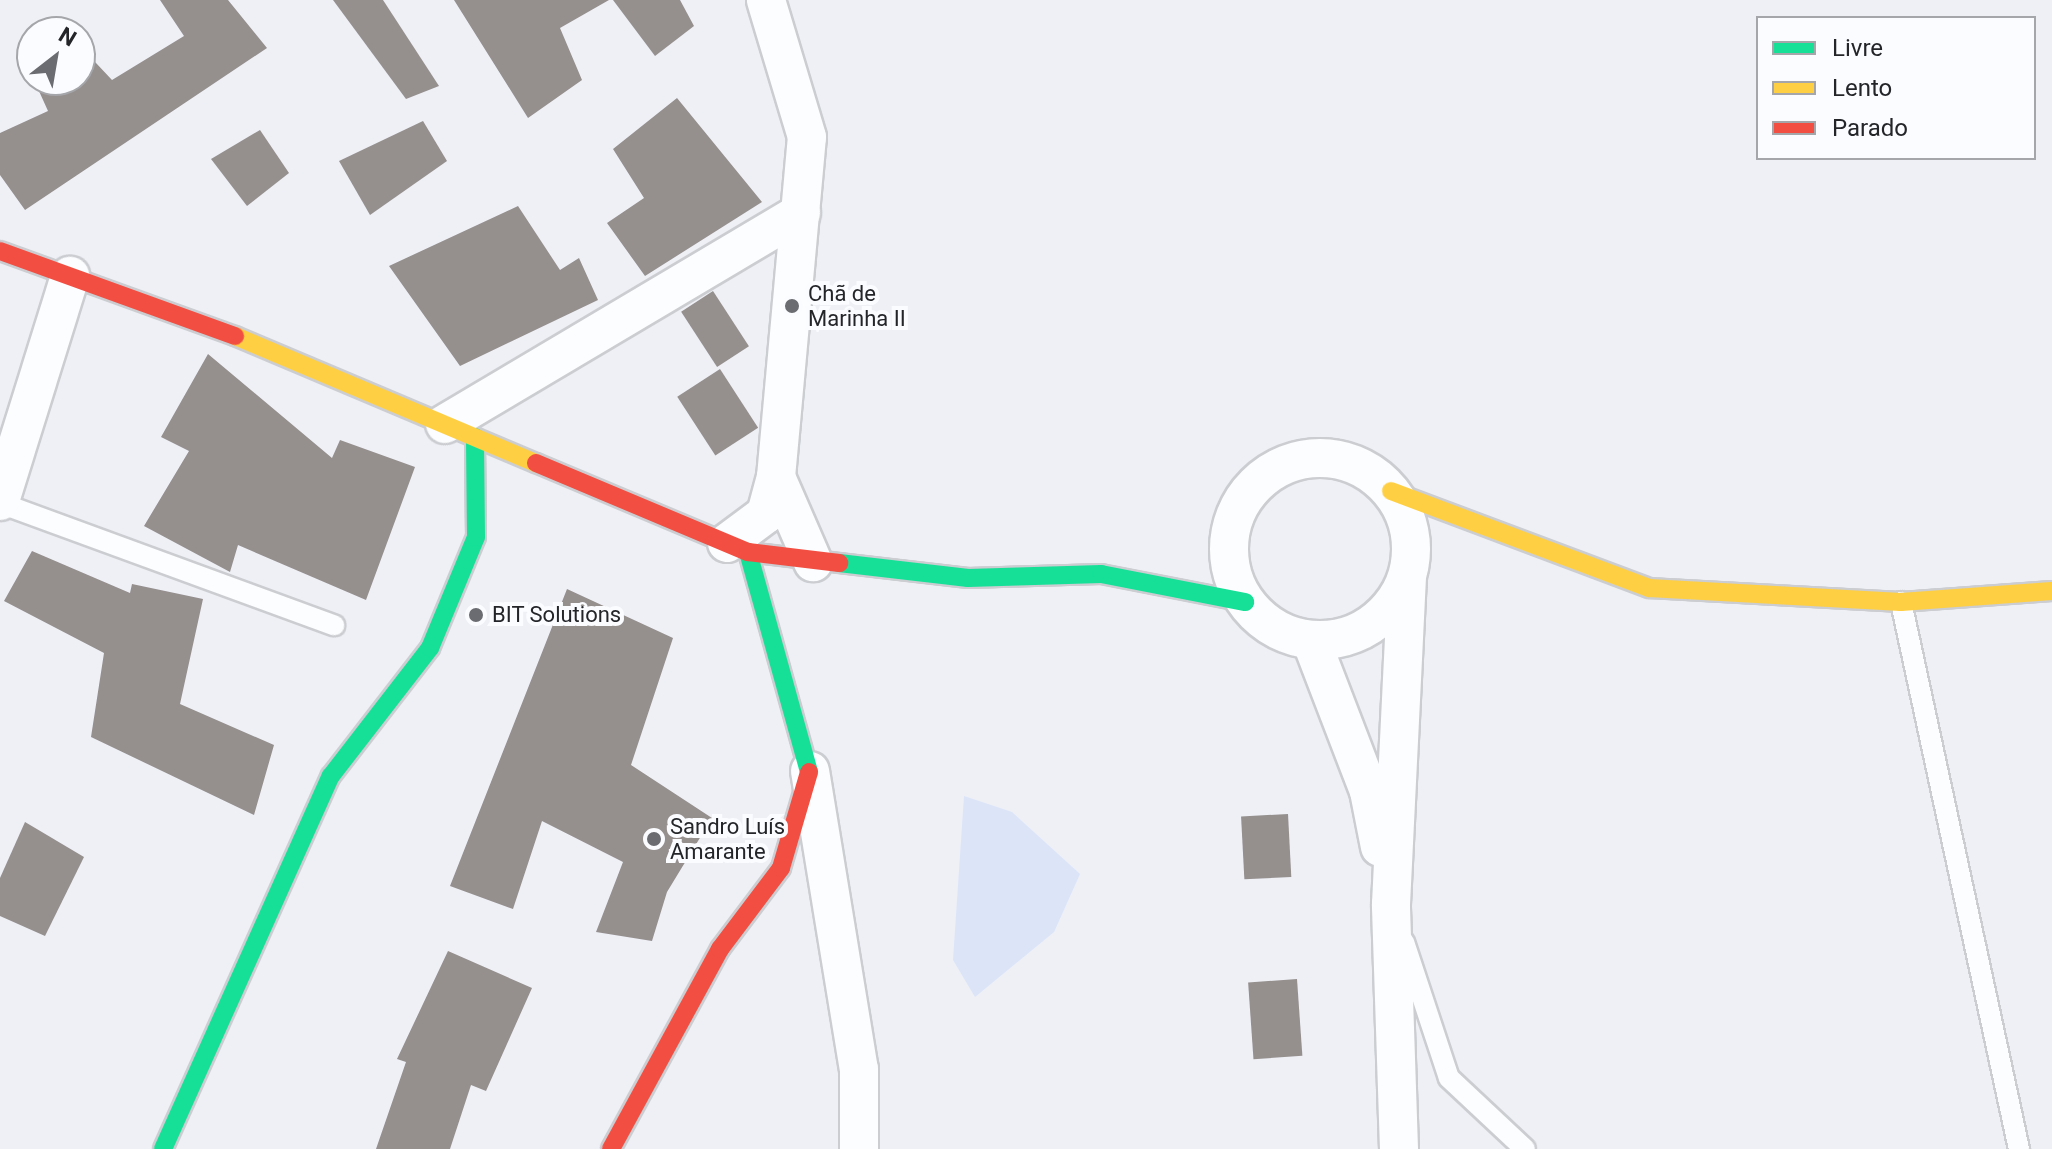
<!DOCTYPE html>
<html>
<head>
<meta charset="utf-8">
<style>
	body { margin:0 }
	#map { position:relative; width:2052px; height:1149px; overflow:hidden; background:#eef0f6; font-family:Roboto,sans-serif }
	div>[style] { position:absolute }
	.green>* { inset:0; background:#dce4f8 }
	.building>* { inset:0; background:#958f8e; transform-origin:0 0 }
	.roads { filter:drop-shadow(2px 0 #cbcdd1) drop-shadow(-2px 0 #cbcdd1) drop-shadow(0 2px #cbcdd1) drop-shadow(0 -2px #cbcdd1) }
	.lane>* { height:20px; margin:-10px; padding:0 10px; transform-origin:10px; border-radius:10px; background:#fcfdfe }
	.street>* { height:38px; margin:-19px; padding:0 19px; transform-origin:19px; border-radius:19px; background:#fcfdfe }
	.street>.ring { margin:-19px; padding:0; box-sizing:content-box; background:none; border:38px solid #fcfdfe; border-radius:50% }
	.fast>* { height:18px; margin:-9px; padding:0 9px; transform-origin:9px; border-radius:9px; background:#16e098 }
	.slow>* { height:18px; margin:-9px; padding:0 9px; transform-origin:9px; border-radius:9px; background:#ffcf43 }
	.jam>* { height:18px; margin:-9px; padding:0 9px; transform-origin:9px; border-radius:9px; background:#f24e42 }
	.dots>* { width:22px; height:22px; translate:-50% -50%; box-sizing:border-box; border:4px solid #fbfcff; border-radius:50% }
	span { translate:-50% -50%; white-space:nowrap; text-align:center; line-height:1.15; -webkit-text-stroke:8px #fbfcff; paint-order:stroke }
	.poi-label { font-size:22px; color:#232529 }
	.left { translate:0 -50%; text-align:left }
	.legend { position:absolute; left:1756px; top:16px; width:280px; height:144px; box-sizing:border-box; background:#fbfcff; border:2px solid #a5a6a9; margin:0; padding:10px 14px; list-style:none; font-size:24px; color:#232529 }
	.legend li { display:flex; align-items:center; gap:16px; height:40px }
	.legend b { width:40px; border:2px solid #a5a6a9 }
	.north { position:absolute; left:16px; top:16px; width:80px; height:80px; box-sizing:border-box; background:#fbfcff; border:2px solid #a5a6a9; border-radius:50%; rotate:31deg; font-size:22px; font-weight:700; line-height:32px; text-align:center; color:#232529 }
	.north::after { content:''; display:block; margin:auto; width:28px; height:36px; background:#6a6c71; clip-path:polygon(50% 0,100% 100%,50% 72%,0 100%) }
</style>
</head>
<body>
<div id="map">
	<div class="green">
		<i style="clip-path:polygon(964px 796px,1012px 812px,1080px 874px,1054px 932px,975px 997px,953px 960px)"></i>
	</div>
	<div class="building">
		<i style="clip-path:polygon(160px 0,228px 0,267px 48px,25px 210px,0 175px,0 133px,48px 111px,34px 80px,80px 80px,80px 46px,112px 80px,184px 36px)"></i>
		<i style="clip-path:polygon(333px 0,383px 0,439px 86px,406px 99px)"></i>
		<i style="clip-path:polygon(454px 0,609px 0,560px 28px,582px 80px,528px 118px)"></i>
		<i style="clip-path:polygon(613px 0,680px 0,694px 26px,655px 56px)"></i>
		<i style="clip-path:polygon(32px 40px,32px 77px,19px 49px)"></i>
		<i style="clip-path:polygon(677px 98px,762px 202px,645px 276px,607px 223px,644px 198px,613px 149px)"></i>
		<i style="clip-path:polygon(423px 121px,447px 161px,370px 215px,339px 161px)"></i>
		<i style="clip-path:polygon(260px 130px,289px 173px,247px 206px,211px 159px)"></i>
		<i style="clip-path:polygon(518px 206px,560px 270px,579px 258px,598px 300px,460px 366px,389px 266px)"></i>
		<i style="left:713px;top:291px;width:66px;height:38px;rotate:57deg"></i>
		<i style="clip-path:polygon(208px 354px,332px 458px,340px 440px,415px 467px,366px 600px,238px 545px,230px 572px,144px 526px,189px 451px,161px 437px)"></i>
		<i style="left:720px;top:369px;width:70px;height:51px;rotate:57deg"></i>
		<i style="clip-path:polygon(32px 551px,130px 593px,132px 584px,203px 599px,180px 704px,274px 745px,254px 815px,91px 737px,104px 653px,4px 601px)"></i>
		<i style="clip-path:polygon(567px 589px,673px 638px,631px 765px,712px 818px,667px 892px,652px 941px,596px 932px,623px 862px,542px 821px,513px 909px,450px 886px)"></i>
		<i style="left:1288px;top:814px;width:63px;height:47px;rotate:87deg"></i>
		<i style="clip-path:polygon(25px 822px,84px 857px,45px 936px,0 916px,0 878px)"></i>
		<i style="clip-path:polygon(448px 951px,532px 988px,486px 1091px,471px 1085px,450px 1149px,376px 1149px,406px 1062px,397px 1059px)"></i>
		<i style="left:1297px;top:979px;width:77px;height:49px;rotate:86deg"></i>
	</div>
	<div class="roads">
		<div class="lane">
			<i style="left:0;top:503px;width:356px;rotate:20.1deg"></i>
			<i style="left:1901px;top:602px;width:560px;rotate:77.83deg"></i>
			<i style="left:1404px;top:942px;width:143px;rotate:71.7deg"></i>
			<i style="left:1449px;top:1078px;width:104px;rotate:43.1deg"></i>
		</div>
		<div class="street">
			<i style="left:445px;top:424px;width:414px;rotate:-30.7deg"></i>
			<i class="ring" style="left:1229px;top:458px;width:144px;height:144px"></i>
			<i style="left:776px;top:477px;width:93px;rotate:66.5deg"></i>
			<i style="left:0;top:501px;width:236px;rotate:-72.7deg"></i>
			<i style="left:727px;top:543px;width:49px;rotate:-36.6deg"></i>
			<i style="left:766px;top:514px;width:38px;rotate:-75deg"></i>
			<i style="left:776px;top:477px;width:341px;rotate:-84.8deg"></i>
			<i style="left:807px;top:137px;width:143px;rotate:-106.7deg"></i>
			<i style="left:1311px;top:640px;width:162px;rotate:69deg"></i>
			<i style="left:1369px;top:791px;width:57px;rotate:78.9deg"></i>
			<i style="left:810px;top:771px;width:302px;rotate:80.7deg"></i>
			<i style="left:859px;top:1069px;width:80px;rotate:90deg"></i>
			<i style="left:1399px;top:1149px;width:245px;rotate:-91.9deg"></i>
			<i style="left:1391px;top:904px;width:324px;rotate:-87.2deg"></i>
		</div>
		<div class="fast">
			<i style="left:748px;top:552px;width:228px;rotate:74.5deg"></i>
			<i style="left:839px;top:563px;width:130px;rotate:6.6deg"></i>
			<i style="left:968px;top:578px;width:133px;rotate:-1.7deg"></i>
			<i style="left:1101px;top:574px;width:147px;rotate:11deg"></i>
			<i style="left:163px;top:1149px;width:409px;rotate:-65.8deg"></i>
			<i style="left:331px;top:776px;width:162px;rotate:-52.3deg"></i>
			<i style="left:430px;top:648px;width:120px;rotate:-67.5deg"></i>
			<i style="left:476px;top:537px;width:100px;rotate:-90.6deg"></i>
		</div>
		<div class="slow">
			<i style="left:235px;top:336px;width:327px;rotate:22.9deg"></i>
			<i style="left:1391px;top:491px;width:276px;rotate:20.6deg"></i>
			<i style="left:1649px;top:588px;width:252px;rotate:3.2deg"></i>
			<i style="left:1901px;top:602px;width:151px;rotate:-4.2deg"></i>
		</div>
		<div class="jam">
			<i style="left:0;top:251px;width:250px;rotate:19.9deg"></i>
			<i style="left:536px;top:463px;width:230px;rotate:22.8deg"></i>
			<i style="left:748px;top:552px;width:92px;rotate:6.9deg"></i>
			<i style="left:611px;top:1149px;width:228px;rotate:-61.4deg"></i>
			<i style="left:720px;top:949px;width:101px;rotate:-53deg"></i>
			<i style="left:781px;top:868px;width:100px;rotate:-73.7deg"></i>
		</div>
	</div>
	<div class="dots">
		<i style="left:792px;top:306px;background:#6a6c71"></i>
		<i style="left:476px;top:615px;background:#6a6c71"></i>
		<i style="left:654px;top:839px;background:#6a6c71"></i>
	</div>
	<div class="poi-label">
		<span class="left" style="left:808px;top:306px">Chã de<br>Marinha II</span>
		<span class="left" style="left:492px;top:615px">BIT Solutions</span>
		<span class="left" style="left:670px;top:839px">Sandro Luís<br>Amarante</span>
	</div>
	<ul class="legend">
	<li><b style="height:10px;background:#16e098"></b>Livre</li>
	<li><b style="height:10px;background:#ffcf43"></b>Lento</li>
	<li><b style="height:10px;background:#f24e42"></b>Parado</li>
	</ul>
	<div class="north">N</div>
</div>
</body>
</html>
